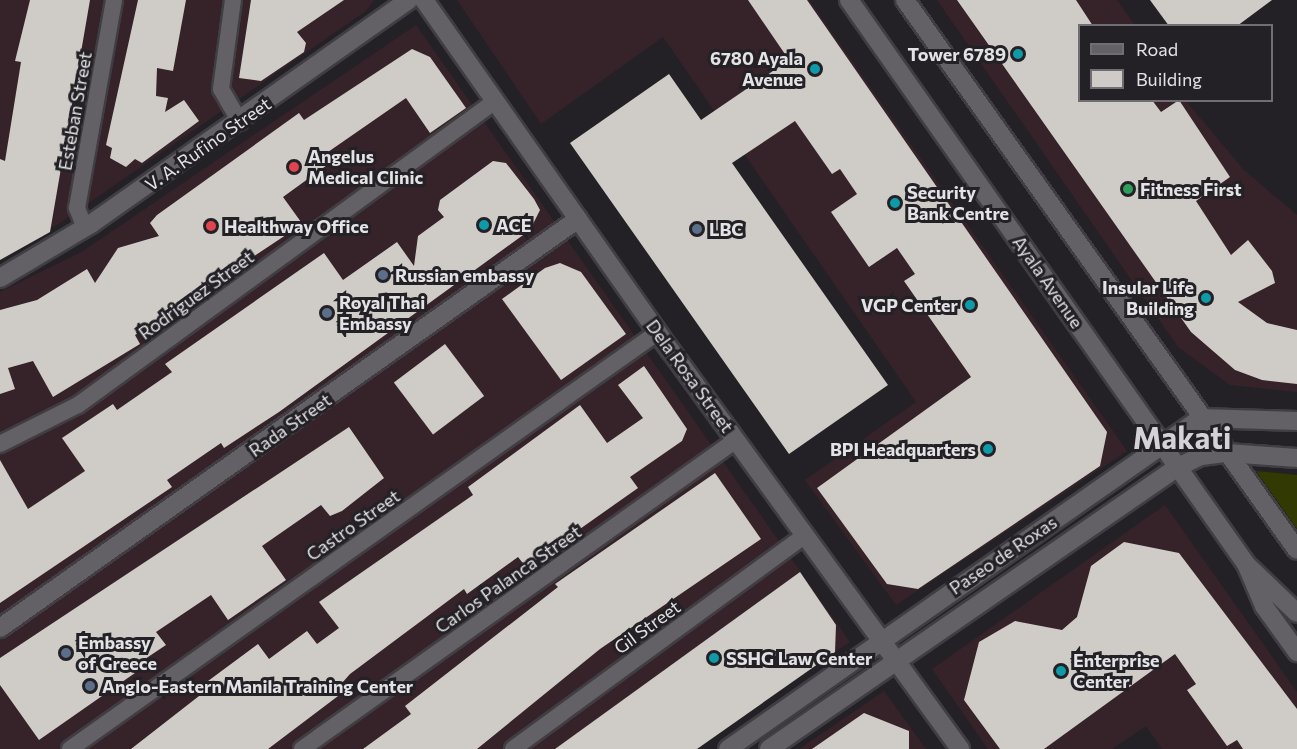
<!DOCTYPE html>
<html>
<head>
<meta charset="utf-8">
<style>
	body { margin:0 }
	#map { position:relative; width:1297px; height:749px; overflow:hidden; background:#232125; font-family:Commissioner,sans-serif }
	div>[style] { position:absolute }
	.commercial>* { inset:0; background:#352329 }
	.green>* { inset:0; background:#323902 }
	.building>* { inset:0; background:#cfccc7; transform-origin:0 0 }
	.roads { filter:drop-shadow(2px 0 #403e42) drop-shadow(-2px 0 #403e42) drop-shadow(0 2px #403e42) drop-shadow(0 -2px #403e42) }
	.street>* { height:16px; margin:-8px; padding:0 8px; transform-origin:8px; border-radius:8px; background:#636166 }
	.secondary>* { height:18px; margin:-9px; padding:0 9px; transform-origin:9px; border-radius:9px; background:#636166 }
	.dots>* { width:16px; height:16px; translate:-50% -50%; box-sizing:border-box; border:3px solid #232125; border-radius:50% }
	span { translate:-50% -50%; white-space:nowrap; text-align:center; line-height:1.15; -webkit-text-stroke:6px #232125; paint-order:stroke }
	.poi-label { font-size:18px; color:#e3e2e5; font-weight:700 }
	.right { translate:-100% -50%; text-align:right }
	.left { translate:0 -50%; text-align:left }
	.street-label { font-size:18px; color:#e3e2e5 }
	.town-label { font-size:30px; color:#d4d2d7; font-weight:700 }
	.legend { position:absolute; left:1078px; top:24px; width:195px; height:78px; box-sizing:border-box; background:#232125; border:2px solid #706e72; margin:0; padding:8px 10px; list-style:none; font-size:18px; color:#e3e2e5 }
	.legend li { display:flex; align-items:center; gap:12px; height:30px }
	.legend b { width:30px; border:2px solid #706e72 }
</style>
</head>
<body>
<div id="map">
	<div class="commercial">
		<i style="clip-path:polygon(0 0,374px 0,366px 11px,57px 225px,0 251px)"></i>
		<i style="clip-path:polygon(457px 0,809px 0,1127px 451px,896px 605px,805px 480px,916px 402px,663px 37px,541px 124px)"></i>
		<i style="clip-path:polygon(937px 0,1117px 0,1135px 25px,1080px 26px,1080px 100px,1186px 101px,1243px 169px,1297px 215px,1297px 392px,1230px 385px,1178px 347px)"></i>
		<i style="clip-path:polygon(416px 25px,850px 642px,688px 749px,0 749px,0 292px,83px 251px)"></i>
		<i style="clip-path:polygon(1165px 505px,1297px 692px,1297px 749px,1162px 749px,1146px 726px,1112px 749px,988px 749px,932px 669px)"></i>
		<i style="clip-path:polygon(884px 691px,926px 749px,799px 749px)"></i>
	</div>
	<div class="green">
		<i style="clip-path:polygon(1256px 471px,1297px 475px,1297px 529px)"></i>
	</div>
	<div class="building">
		<i style="clip-path:polygon(30px 0,90px 0,50px 232px,0 260px,0 159px,5px 161px,21px 62px,15px 61px)"></i>
		<i style="clip-path:polygon(138px 0,186px 0,173px 71px,157px 68px,156px 96px,168px 98px,165px 112px,184px 100px,199px 121px,142px 163px,135px 159px,126px 167px,110px 158px,112px 148px,106px 145px)"></i>
		<i style="clip-path:polygon(251px 0,344px 0,297px 32px,306px 43px,304px 52px,261px 81px,239px 78px)"></i>
		<i style="clip-path:polygon(748px 0,807px 0,1107px 432px,1100px 466px,918px 589px,887px 584px,817px 488px,971px 377px,904px 281px,915px 274px,897px 248px,869px 267px,831px 212px,857px 194px,840px 169px,832px 174px,795px 121px,732px 163px,888px 385px,789px 454px,570px 143px,669px 74px,701px 120px,789px 60px)"></i>
		<i style="clip-path:polygon(957px 0,1076px 0,1093px 26px,1080px 26px,1080px 100px,1152px 100px,1161px 112px,1179px 100px,1230px 177px,1196px 201px,1231px 255px,1248px 240px,1272px 271px,1275px 283px,1238px 302px,1267px 323px,1297px 330px,1297px 384px,1262px 380px,1235px 370px,1191px 332px)"></i>
		<i style="clip-path:polygon(1150px 0,1272px 0,1237px 26px,1169px 26px)"></i>
		<i style="clip-path:polygon(412px 49px,430px 57px,466px 108px,430px 133px,406px 98px,328px 152px,334px 160px,283px 197px,301px 222px,298px 227px,135px 335px,140px 344px,53px 397px,33px 361px,8px 368px,15px 389px,0 394px,0 310px,37px 300px,87px 269px,95px 283px,118px 248px,159px 236px,150px 223px,157px 215px,299px 113px,304px 120px)"></i>
		<i style="clip-path:polygon(493px 161px,506px 163px,534px 199px,540px 210px,530px 230px,279px 412px,224px 448px,221px 443px,167px 480px,172px 487px,0 603px,0 460px,28px 509px,85px 471px,62px 438px,113px 404px,117px 410px,172px 372px,165px 364px,324px 253px,343px 280px,397px 242px,414px 266px,418px 236px,444px 217px,438px 210px,440px 200px)"></i>
		<i style="clip-path:polygon(560px 263px,581px 272px,626px 334px,561px 380px,502px 299px,545px 268px)"></i>
		<i style="left:445px;top:344px;width:65px;height:64px;rotate:53deg"></i>
		<i style="clip-path:polygon(644px 366px,687px 429px,682px 441px,630px 477px,638px 488px,526px 567px,518px 557px,467px 594px,464px 589px,350px 674px,342px 683px,346px 690px,268px 749px,131px 749px,208px 689px,204px 684px,258px 644px,269px 659px,307px 631px,317px 644px,339px 628px,319px 602px,473px 495px,468px 487px,580px 405px,607px 443px,643px 418px,618px 385px)"></i>
		<i style="clip-path:polygon(349px 427px,384px 478px,342px 511px,330px 516px,321px 505px,262px 546px,286px 580px,228px 620px,211px 595px,156px 632px,166px 645px,142px 661px,145px 666px,39px 740px,0 685px,0 658px)"></i>
		<i style="clip-path:polygon(715px 473px,761px 539px,600px 649px,477px 749px,363px 749px,411px 714px,405px 706px,558px 587px,555px 584px)"></i>
		<i style="clip-path:polygon(1124px 542px,1179px 553px,1297px 709px,1297px 749px,1243px 749px,1237px 740px,1227px 746px,1187px 690px,1196px 684px,1175px 654px,1044px 749px,1000px 749px,964px 700px,979px 642px,1015px 621px,1062px 630px,1077px 617px,1091px 566px)"></i>
		<i style="clip-path:polygon(800px 572px,836px 625px,835px 652px,697px 749px,555px 749px)"></i>
		<i style="clip-path:polygon(864px 713px,909px 731px,909px 749px,812px 749px)"></i>
	</div>
	<div class="roads">
		<div class="street">
			<i style="left:233px;top:0;width:90px;rotate:97.7deg"></i>
			<i style="left:221px;top:89px;width:38px;rotate:60deg"></i>
			<i style="left:85px;top:228px;width:22px;rotate:-112deg"></i>
			<i style="left:77px;top:208px;width:211px;rotate:-79.9deg"></i>
			<i style="left:0;top:444px;width:87px;rotate:-26.6deg"></i>
			<i style="left:78px;top:405px;width:515px;rotate:-36.07deg"></i>
			<i style="left:70px;top:749px;width:721px;rotate:-35.34deg"></i>
			<i style="left:302px;top:749px;width:533px;rotate:-35.45deg"></i>
			<i style="left:513px;top:749px;width:361px;rotate:-36.2deg"></i>
		</div>
		<div class="secondary">
			<i style="left:424px;top:0;width:429px;rotate:54.9deg"></i>
			<i style="left:671px;top:351px;width:492px;rotate:54deg"></i>
			<i style="left:849px;top:0;width:690px;rotate:54.86deg"></i>
			<i style="left:1246px;top:564px;width:46px;rotate:66.8deg"></i>
			<i style="left:1264px;top:606px;width:57px;rotate:54.3deg"></i>
			<i style="left:905px;top:0;width:675px;rotate:54.52deg"></i>
			<i style="left:0;top:278px;width:106px;rotate:-30.7deg"></i>
			<i style="left:91px;top:224px;width:389px;rotate:-35.2deg"></i>
			<i style="left:1249px;top:567px;width:66px;rotate:43.8deg"></i>
			<i style="left:0;top:628px;width:708px;rotate:-35.28deg"></i>
			<i style="left:728px;top:749px;width:577px;rotate:-34.98deg"></i>
			<i style="left:1201px;top:418px;width:96px;rotate:1.8deg"></i>
			<i style="left:769px;top:749px;width:497px;rotate:-34.6deg"></i>
			<i style="left:1178px;top:467px;width:25px;rotate:-26deg"></i>
			<i style="left:1201px;top:456px;width:26px;rotate:-7deg"></i>
			<i style="left:1227px;top:453px;width:70px;rotate:4.1deg"></i>
		</div>
	</div>
	<div class="dots">
		<i style="left:1018px;top:54px;background:#0f9aa8"></i>
		<i style="left:815px;top:69px;background:#0f9aa8"></i>
		<i style="left:294px;top:167px;background:#e0444e"></i>
		<i style="left:1128px;top:189px;background:#2e9e5b"></i>
		<i style="left:895px;top:203px;background:#0f9aa8"></i>
		<i style="left:484px;top:225px;background:#0f9aa8"></i>
		<i style="left:211px;top:226px;background:#e0444e"></i>
		<i style="left:697px;top:229px;background:#5c6f8a"></i>
		<i style="left:383px;top:275px;background:#5c6f8a"></i>
		<i style="left:1206px;top:298px;background:#0f9aa8"></i>
		<i style="left:970px;top:305px;background:#0f9aa8"></i>
		<i style="left:327px;top:313px;background:#5c6f8a"></i>
		<i style="left:988px;top:449px;background:#0f9aa8"></i>
		<i style="left:66px;top:653px;background:#5c6f8a"></i>
		<i style="left:714px;top:658px;background:#0f9aa8"></i>
		<i style="left:1061px;top:671px;background:#0f9aa8"></i>
		<i style="left:90px;top:686px;background:#5c6f8a"></i>
	</div>
	<div class="poi-label">
		<span class="right" style="left:1006px;top:54px">Tower 6789</span>
		<span class="right" style="left:803px;top:69px">6780 Ayala<br>Avenue</span>
		<span class="left" style="left:308px;top:167px">Angelus<br>Medical Clinic</span>
		<span class="left" style="left:1140px;top:189px">Fitness First</span>
		<span class="left" style="left:907px;top:203px">Security<br>Bank Centre</span>
		<span class="left" style="left:496px;top:225px">ACE</span>
		<span class="left" style="left:224px;top:226px">Healthway Office</span>
		<span class="left" style="left:709px;top:229px">LBC</span>
		<span class="left" style="left:395px;top:275px">Russian embassy</span>
		<span class="right" style="left:1194px;top:298px">Insular Life<br>Building</span>
		<span class="left" style="left:339px;top:313px">Royal Thai<br>Embassy</span>
		<span class="right" style="left:958px;top:305px">VGP Center</span>
		<span class="right" style="left:976px;top:449px">BPI Headquarters</span>
		<span class="left" style="left:78px;top:653px">Embassy<br>of Greece</span>
		<span class="left" style="left:726px;top:658px">SSHG Law Center</span>
		<span class="left" style="left:1073px;top:671px">Enterprise<br>Center</span>
		<span class="left" style="left:102px;top:686px">Anglo-Eastern Manila Training Center</span>
	</div>
	<div class="street-label">
		<span style="left:75px;top:111px;rotate:-80deg">Esteban Street</span>
		<span style="left:208px;top:144px;rotate:-35deg">V. A. Rufino Street</span>
		<span style="left:1048px;top:282px;rotate:55deg">Ayala Avenue</span>
		<span style="left:196px;top:295px;rotate:-36deg">Rodriguez Street</span>
		<span style="left:690px;top:376px;rotate:54deg">Dela Rosa Street</span>
		<span style="left:290px;top:425px;rotate:-35deg">Rada Street</span>
		<span style="left:353px;top:525px;rotate:-35deg">Castro Street</span>
		<span style="left:1003px;top:555px;rotate:-34deg">Paseo de Roxas</span>
		<span style="left:508px;top:579px;rotate:-35deg">Carlos Palanca Street</span>
		<span style="left:647px;top:627px;rotate:-36deg">Gil Street</span>
	</div>
	<div class="town-label">
		<span style="left:1182px;top:437px">Makati</span>
	</div>
	<ul class="legend">
	<li><b style="height:8px;background:#636166"></b>Road</li>
	<li><b style="height:16px;background:#cfccc7"></b>Building</li>
	</ul>
</div>
</body>
</html>
